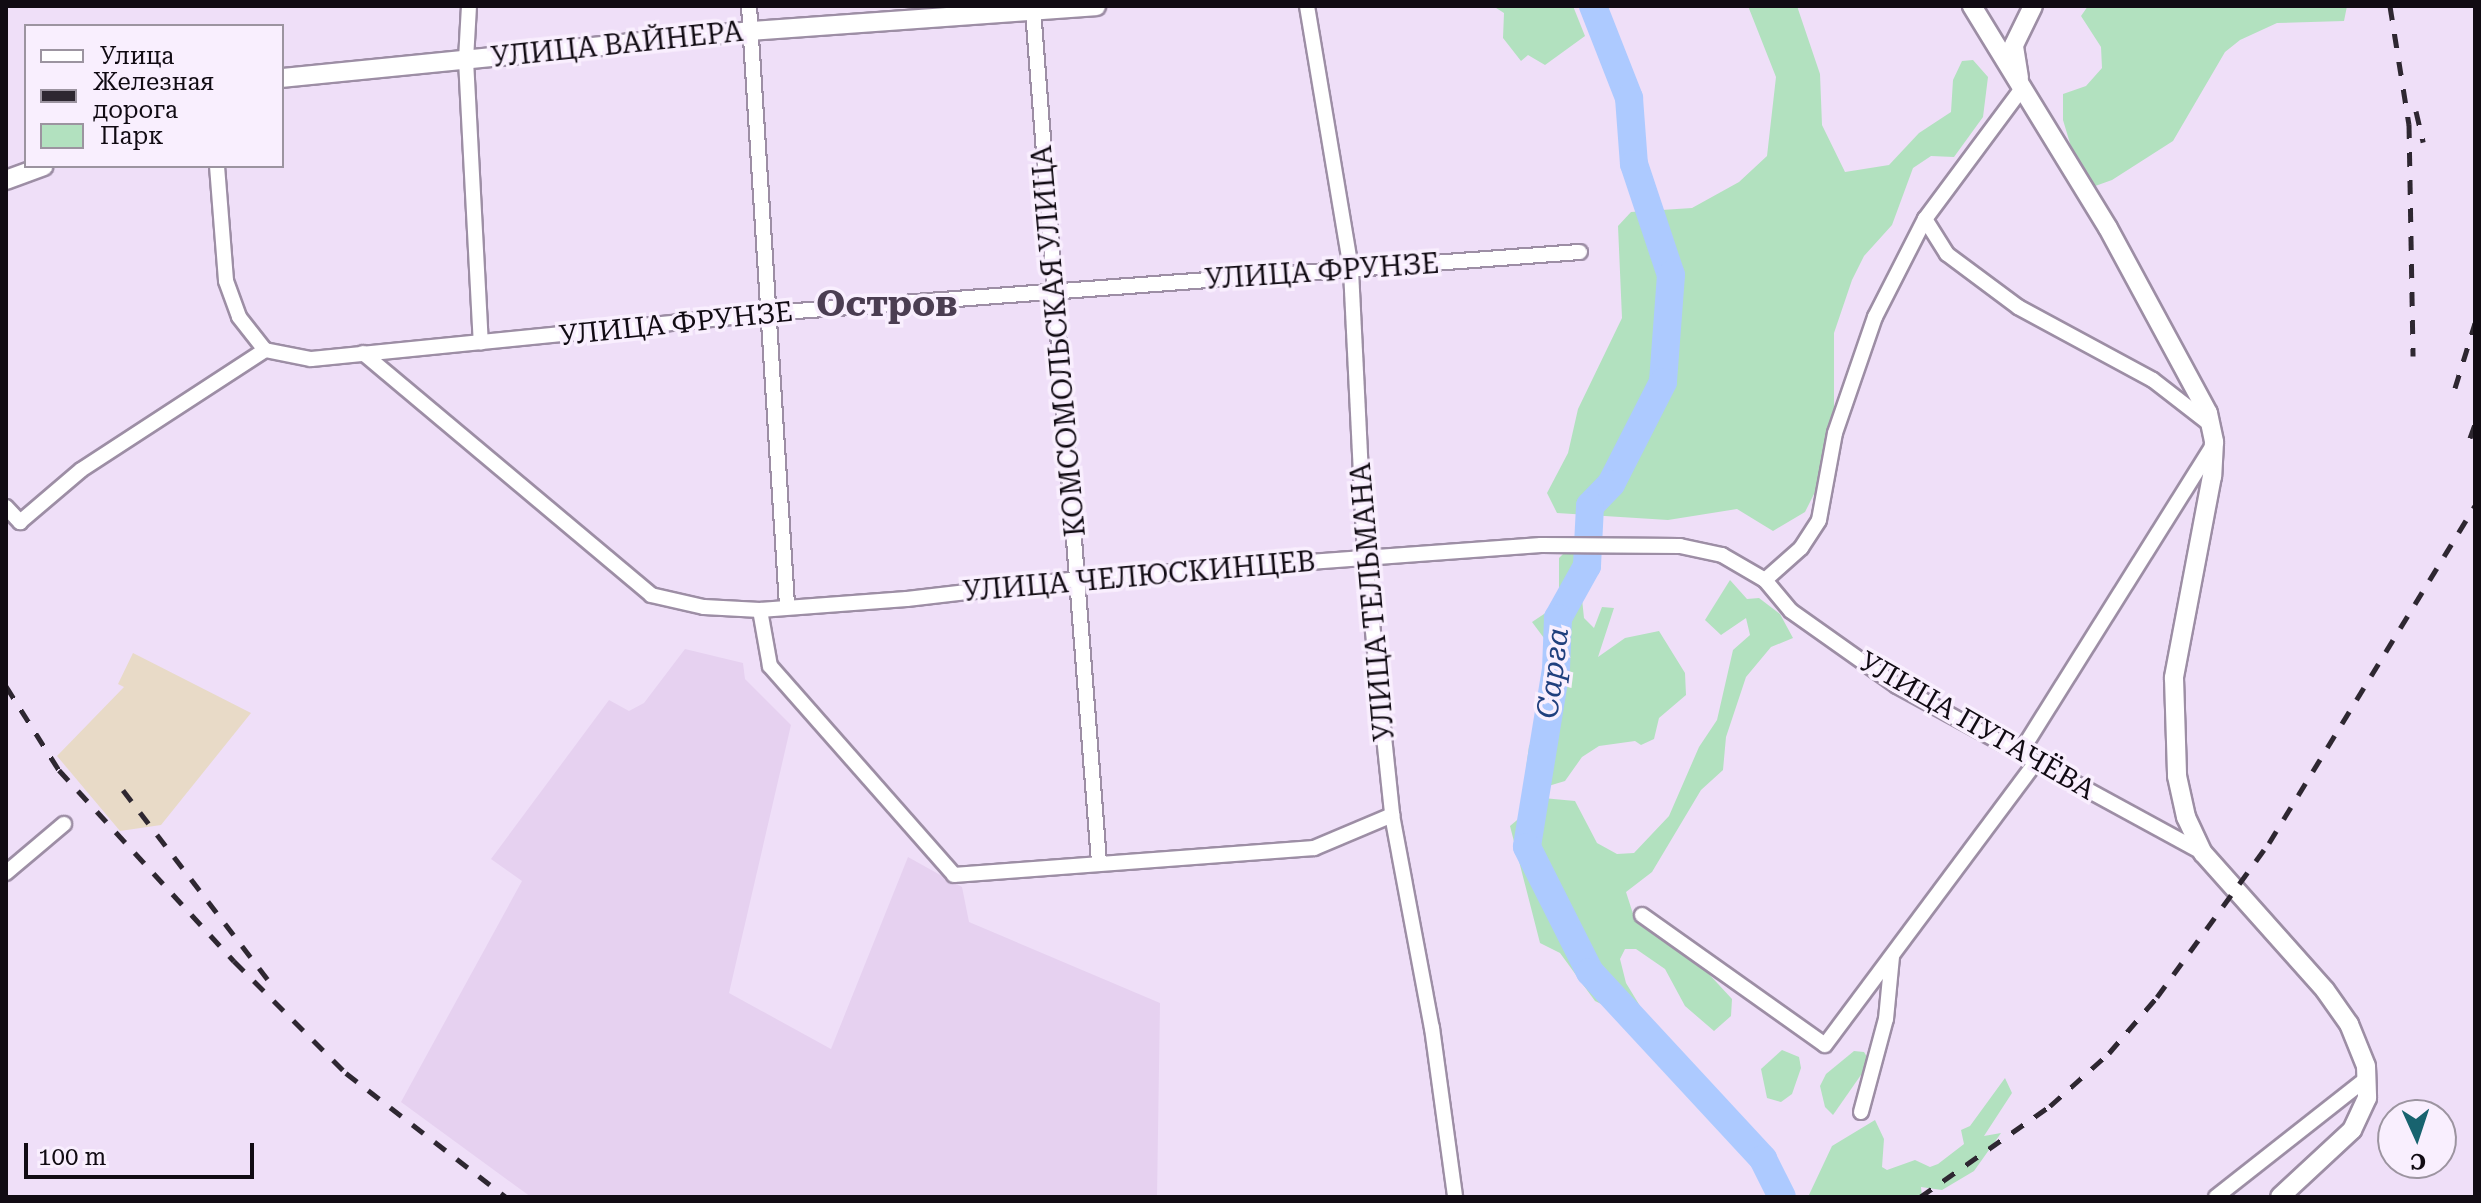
<!DOCTYPE html>
<html>
<head>
<meta charset="utf-8">
<style>
	body { margin:0 }
	#map { position:relative; width:2481px; height:1203px; overflow:hidden; background:#efdff8; font-family:"Roboto Serif",serif }
	div>[style] { position:absolute }
	.commercial>* { inset:0; background:#e8dac7 }
	.built>* { inset:0; background:#e6d1f0 }
	.green>* { inset:0; background:#b2e1bf }
	.river>* { height:28px; margin:-14px; padding:0 14px; transform-origin:14px; border-radius:14px; background:#adcaff }
	.roads { filter:drop-shadow(2px 0 #9d8ea5) drop-shadow(-2px 0 #9d8ea5) drop-shadow(0 2px #9d8ea5) drop-shadow(0 -2px #9d8ea5) }
	.minor>* { height:14px; margin:-7px; padding:0 7px; transform-origin:7px; border-radius:7px; background:#fff }
	.tertiary>* { height:18px; margin:-9px; padding:0 9px; transform-origin:9px; border-radius:9px; background:#fff }
	.rail>* { height:5px; margin-top:-2.5px; transform-origin:0; background:repeating-linear-gradient(90deg,#2e2731 0 14px,transparent 0 28px) }
	span { translate:-50% -50%; white-space:nowrap; text-align:center; line-height:1.15; -webkit-text-stroke:7px #f9effe; paint-order:stroke }
	.street-label { font-size:28px; color:#110b13 }
	.water-label { font-size:30px; color:#20407e; font-style:italic }
	.district-label { font-size:36px; color:#4b3e52; font-weight:700 }
	.frame { position:absolute; inset:0; border:8px solid #110b13; pointer-events:none }
	.legend { position:absolute; left:24px; top:24px; width:260px; height:144px; box-sizing:border-box; background:#f9effe; border:2px solid #9c94a0; margin:0; padding:10px 14px; list-style:none; font-size:24px; color:#110b13 }
	.legend li { display:flex; align-items:center; gap:16px; height:40px }
	.legend b { width:40px; border:2px solid #9c94a0 }
	.north { position:absolute; left:2377px; top:1099px; width:80px; height:80px; box-sizing:border-box; background:#f9effe; border:2px solid #9c94a0; border-radius:50%; rotate:177deg; font-size:22px; font-weight:700; line-height:32px; text-align:center; color:#110b13 }
	.north::after { content:''; display:block; margin:auto; width:28px; height:36px; background:#18636f; clip-path:polygon(50% 0,100% 100%,50% 72%,0 100%) }
	.scale { position:absolute; left:24px; top:1143px; width:230px; height:36px; box-sizing:border-box; border:4px solid #110b13; border-top:0; padding-left:10px; font-size:24px; line-height:28px; white-space:nowrap; color:#110b13; -webkit-text-stroke:6px #f9effe; paint-order:stroke }
</style>
</head>
<body>
<div id="map">
	<div class="commercial">
		<i style="clip-path:polygon(133px 653px,251px 713px,161px 825px,120px 831px,57px 756px,124px 687px,118px 684px)"></i>
	</div>
	<div class="built">
		<i style="clip-path:polygon(685px 649px,743px 663px,745px 679px,791px 725px,729px 993px,831px 1049px,908px 857px,962px 887px,969px 922px,1160px 1003px,1157px 1197px,531px 1197px,401px 1102px,522px 881px,491px 859px,609px 700px,629px 711px,644px 703px)"></i>
	</div>
	<div class="green">
		<i style="clip-path:polygon(1493px 6px,1573px 6px,1585px 36px,1545px 65px,1528px 55px,1521px 61px,1503px 38px,1504px 13px)"></i>
		<i style="clip-path:polygon(1748px 6px,1797px 6px,1820px 74px,1822px 125px,1845px 172px,1889px 165px,1919px 133px,1951px 112px,1953px 80px,1962px 61px,1973px 60px,1988px 77px,1983px 117px,1954px 157px,1931px 156px,1913px 168px,1892px 225px,1864px 256px,1852px 280px,1834px 333px,1834px 415px,1818px 486px,1805px 512px,1773px 531px,1737px 509px,1668px 520px,1557px 513px,1547px 493px,1568px 453px,1578px 409px,1622px 318px,1618px 226px,1631px 212px,1692px 208px,1739px 182px,1767px 156px,1776px 77px)"></i>
		<i style="clip-path:polygon(2088px 6px,2347px 6px,2344px 21px,2277px 23px,2240px 40px,2225px 52px,2173px 141px,2112px 180px,2084px 190px,2063px 120px,2063px 94px,2086px 86px,2102px 68px,2101px 47px,2081px 16px)"></i>
		<i style="clip-path:polygon(1564px 553px,1578px 554px,1587px 566px,1580px 580px,1584px 618px,1594px 628px,1602px 607px,1614px 608px,1598px 657px,1625px 638px,1659px 631px,1685px 673px,1686px 695px,1659px 718px,1654px 739px,1641px 745px,1635px 741px,1599px 746px,1582px 757px,1565px 781px,1535px 790px,1526px 769px,1529px 746px,1547px 719px,1543px 694px,1547px 682px,1561px 677px,1561px 661px,1532px 622px,1553px 608px,1559px 592px,1559px 558px)"></i>
		<i style="clip-path:polygon(1730px 580px,1747px 599px,1759px 598px,1780px 614px,1793px 638px,1771px 647px,1746px 677px,1726px 737px,1723px 770px,1701px 790px,1652px 872px,1626px 892px,1635px 920px,1707px 972px,1732px 999px,1731px 1016px,1714px 1031px,1685px 1006px,1665px 969px,1636px 949px,1625px 949px,1620px 959px,1626px 983px,1640px 1006px,1628px 1017px,1595px 1001px,1560px 953px,1540px 943px,1510px 826px,1543px 798px,1575px 801px,1597px 843px,1617px 854px,1634px 853px,1669px 816px,1699px 747px,1717px 720px,1733px 650px,1750px 635px,1746px 618px,1721px 635px,1705px 620px)"></i>
		<i style="clip-path:polygon(1782px 1050px,1799px 1057px,1801px 1068px,1792px 1094px,1781px 1102px,1767px 1098px,1761px 1069px)"></i>
		<i style="clip-path:polygon(1854px 1051px,1864px 1052px,1870px 1062px,1833px 1115px,1825px 1107px,1820px 1086px,1826px 1074px)"></i>
		<i style="clip-path:polygon(2005px 1078px,2012px 1093px,1984px 1136px,2001px 1133px,1974px 1171px,1942px 1190px,1921px 1187px,1922px 1197px,1808px 1197px,1832px 1146px,1875px 1120px,1884px 1139px,1882px 1167px,1887px 1170px,1915px 1160px,1930px 1167px,1938px 1164px,1964px 1144px,1961px 1130px,1970px 1126px)"></i>
	</div>
	<div class="river">
		<i style="left:1593px;top:6px;width:99px;rotate:68.6deg"></i>
		<i style="left:1629px;top:98px;width:66px;rotate:85.7deg"></i>
		<i style="left:1634px;top:164px;width:117px;rotate:71.6deg"></i>
		<i style="left:1671px;top:275px;width:107px;rotate:94.3deg"></i>
		<i style="left:1663px;top:382px;width:114px;rotate:117deg"></i>
		<i style="left:1611px;top:484px;width:30px;rotate:134deg"></i>
		<i style="left:1590px;top:506px;width:60px;rotate:92.9deg"></i>
		<i style="left:1587px;top:566px;width:60px;rotate:119.1deg"></i>
		<i style="left:1558px;top:618px;width:51px;rotate:92.2deg"></i>
		<i style="left:1556px;top:669px;width:180px;rotate:99.3deg"></i>
		<i style="left:1527px;top:847px;width:140px;rotate:63.3deg"></i>
		<i style="left:1590px;top:972px;width:255px;rotate:47.2deg"></i>
		<i style="left:1763px;top:1159px;width:42px;rotate:63.4deg"></i>
	</div>
	<div class="roads">
		<div class="minor">
			<i style="left:469px;top:6px;width:54px;rotate:93.2deg"></i>
			<i style="left:466px;top:60px;width:283px;rotate:87deg"></i>
			<i style="left:749px;top:6px;width:600px;rotate:86.37deg"></i>
			<i style="left:1307px;top:6px;width:268px;rotate:80.5deg"></i>
			<i style="left:1351px;top:270px;width:286px;rotate:87.2deg"></i>
			<i style="left:1365px;top:556px;width:260px;rotate:84deg"></i>
			<i style="left:1392px;top:815px;width:217px;rotate:79.4deg"></i>
			<i style="left:1432px;top:1028px;width:171px;rotate:82.2deg"></i>
			<i style="left:1033px;top:10px;width:855px;rotate:85.57deg"></i>
			<i style="left:217px;top:166px;width:115px;rotate:85.5deg"></i>
			<i style="left:226px;top:281px;width:38px;rotate:70deg"></i>
			<i style="left:239px;top:317px;width:42px;rotate:51.8deg"></i>
			<i style="left:1925px;top:219px;width:41px;rotate:57.8deg"></i>
			<i style="left:1947px;top:254px;width:89px;rotate:36.7deg"></i>
			<i style="left:2018px;top:307px;width:153px;rotate:28.4deg"></i>
			<i style="left:2153px;top:380px;width:73px;rotate:37.8deg"></i>
			<i style="left:363px;top:353px;width:376px;rotate:40deg"></i>
			<i style="left:651px;top:595px;width:54px;rotate:12.8deg"></i>
			<i style="left:704px;top:607px;width:56px;rotate:3.1deg"></i>
			<i style="left:760px;top:610px;width:147px;rotate:-4.3deg"></i>
			<i style="left:907px;top:599px;width:172px;rotate:-6.7deg"></i>
			<i style="left:1078px;top:579px;width:464px;rotate:-4.2deg"></i>
			<i style="left:1541px;top:545px;width:139px;rotate:0.4deg"></i>
			<i style="left:1680px;top:546px;width:43px;rotate:12.1deg"></i>
			<i style="left:1722px;top:555px;width:50px;rotate:30.2deg"></i>
			<i style="left:1765px;top:580px;width:40px;rotate:50deg"></i>
			<i style="left:1791px;top:611px;width:130px;rotate:35.3deg"></i>
			<i style="left:1897px;top:686px;width:349px;rotate:28.6deg"></i>
			<i style="left:6px;top:507px;width:21px;rotate:47deg"></i>
			<i style="left:20px;top:522px;width:80px;rotate:-40.4deg"></i>
			<i style="left:81px;top:470px;width:220px;rotate:-33.1deg"></i>
			<i style="left:265px;top:350px;width:47px;rotate:11.1deg"></i>
			<i style="left:311px;top:359px;width:461px;rotate:-5.7deg"></i>
			<i style="left:770px;top:313px;width:812px;rotate:-4.31deg"></i>
			<i style="left:1765px;top:580px;width:48px;rotate:-41.6deg"></i>
			<i style="left:1801px;top:548px;width:33px;rotate:-57deg"></i>
			<i style="left:1819px;top:520px;width:88px;rotate:-79.6deg"></i>
			<i style="left:1835px;top:433px;width:123px;rotate:-71deg"></i>
			<i style="left:1875px;top:317px;width:110px;rotate:-63deg"></i>
			<i style="left:1925px;top:219px;width:159px;rotate:-53.4deg"></i>
			<i style="left:760px;top:610px;width:57px;rotate:79.9deg"></i>
			<i style="left:770px;top:666px;width:278px;rotate:48.6deg"></i>
			<i style="left:954px;top:875px;width:361px;rotate:-4.3deg"></i>
			<i style="left:1314px;top:848px;width:85px;rotate:-22.9deg"></i>
			<i style="left:2020px;top:753px;width:363px;rotate:-57.9deg"></i>
			<i style="left:6px;top:873px;width:76px;rotate:-40.2deg"></i>
			<i style="left:1642px;top:915px;width:224px;rotate:35.4deg"></i>
			<i style="left:1825px;top:1045px;width:353px;rotate:-53.3deg"></i>
			<i style="left:1861px;top:1112px;width:96px;rotate:-75deg"></i>
			<i style="left:1886px;top:1019px;width:62px;rotate:-84.5deg"></i>
			<i style="left:2216px;top:1197px;width:191px;rotate:-38.2deg"></i>
		</div>
		<div class="tertiary">
			<i style="left:1972px;top:6px;width:260px;rotate:58.5deg"></i>
			<i style="left:2108px;top:228px;width:210px;rotate:61.6deg"></i>
			<i style="left:2208px;top:413px;width:30px;rotate:78deg"></i>
			<i style="left:2214px;top:442px;width:34px;rotate:93deg"></i>
			<i style="left:2212px;top:476px;width:206px;rotate:100.7deg"></i>
			<i style="left:2174px;top:678px;width:98px;rotate:88.2deg"></i>
			<i style="left:2177px;top:776px;width:42px;rotate:77.6deg"></i>
			<i style="left:2186px;top:817px;width:40px;rotate:65deg"></i>
			<i style="left:2203px;top:853px;width:183px;rotate:48.3deg"></i>
			<i style="left:2325px;top:990px;width:42px;rotate:54.8deg"></i>
			<i style="left:2349px;top:1024px;width:45px;rotate:68deg"></i>
			<i style="left:2366px;top:1066px;width:32px;rotate:88deg"></i>
			<i style="left:2367px;top:1098px;width:35px;rotate:115deg"></i>
			<i style="left:2352px;top:1130px;width:98px;rotate:137.1deg"></i>
			<i style="left:282px;top:78px;width:471px;rotate:-5.7deg"></i>
			<i style="left:751px;top:31px;width:346px;rotate:-4.1deg"></i>
			<i style="left:2019px;top:78px;width:33px;rotate:-99deg"></i>
			<i style="left:2014px;top:45px;width:43px;rotate:-64deg"></i>
			<i style="left:6px;top:180px;width:40px;rotate:-20.2deg"></i>
		</div>
	</div>
	<div class="rail">
		<i style="left:2390px;top:6px;width:120px;rotate:80.9deg"></i>
		<i style="left:2409px;top:124px;width:232px;rotate:89deg"></i>
		<i style="left:2416px;top:111px;width:32px;rotate:77deg"></i>
		<i style="left:2455px;top:388px;width:68px;rotate:-72.9deg"></i>
		<i style="left:2470px;top:438px;width:15px;rotate:-70deg"></i>
		<i style="left:6px;top:686px;width:99px;rotate:57.8deg"></i>
		<i style="left:59px;top:770px;width:259px;rotate:47.5deg"></i>
		<i style="left:234px;top:961px;width:158px;rotate:45deg"></i>
		<i style="left:346px;top:1073px;width:202px;rotate:37.8deg"></i>
		<i style="left:123px;top:790px;width:240px;rotate:52.6deg"></i>
		<i style="left:1920px;top:1197px;width:159px;rotate:-35deg"></i>
		<i style="left:2050px;top:1106px;width:79px;rotate:-41.9deg"></i>
		<i style="left:2109px;top:1053px;width:74px;rotate:-49.4deg"></i>
		<i style="left:2157px;top:997px;width:190px;rotate:-54deg"></i>
		<i style="left:2269px;top:843px;width:395px;rotate:-58.6deg"></i>
	</div>
	<div class="street-label">
		<span style="left:617px;top:45px;rotate:-6deg">УЛИЦА ВАЙНЕРА</span>
		<span style="left:1322px;top:272px;rotate:-4deg">УЛИЦА ФРУНЗЕ</span>
		<span style="left:676px;top:324px;rotate:-6deg">УЛИЦА ФРУНЗЕ</span>
		<span style="left:1059px;top:341px;rotate:-95deg">КОМСОМОЛЬСКАЯ УЛИЦА</span>
		<span style="left:1139px;top:577px;rotate:-5deg">УЛИЦА ЧЕЛЮСКИНЦЕВ</span>
		<span style="left:1373px;top:602px;rotate:-95deg">УЛИЦА ТЕЛЬМАНА</span>
		<span style="left:1977px;top:726px;rotate:30deg">УЛИЦА ПУГАЧЁВА</span>
	</div>
	<div class="water-label">
		<span style="left:1553px;top:673px;rotate:-83deg">Сарга</span>
	</div>
	<div class="district-label">
		<span style="left:887px;top:305px">Остров</span>
	</div>
	<div class="frame"></div>
	<ul class="legend">
	<li><b style="height:10px;background:#fff"></b>Улица</li>
	<li><b style="height:10px;background:#2e2731"></b>Железная дорога</li>
	<li><b style="height:22px;background:#b2e1bf"></b>Парк</li>
	</ul>
	<div class="north">С</div>
	<div class="scale">100 m</div>
</div>
</body>
</html>
